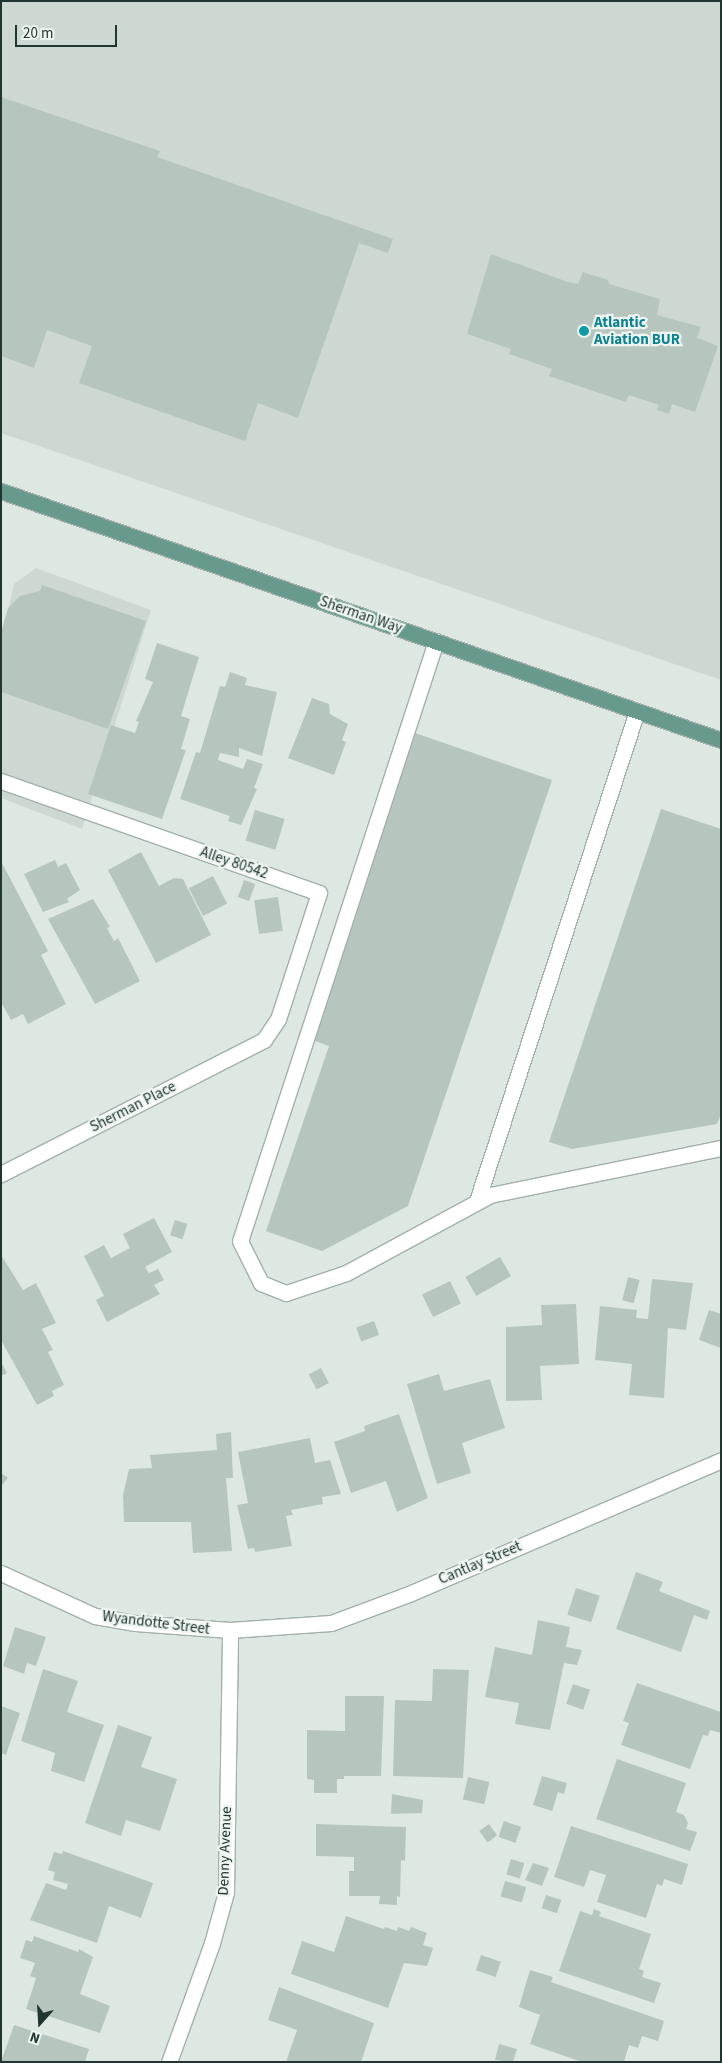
<!DOCTYPE html>
<html>
<head>
<meta charset="utf-8">
<style>
	body { margin:0 }
	#map { position:relative; width:722px; height:2063px; overflow:hidden; background:#dee8e3; font-family:"Source Sans 3",sans-serif }
	div>[style] { position:absolute }
	.built>* { inset:0; background:#cdd8d2 }
	.building>* { inset:0; background:#b7c5bf; transform-origin:0 0 }
	.roads { filter:drop-shadow(1px 0 #a2afaa) drop-shadow(-1px 0 #a2afaa) drop-shadow(0 1px #a2afaa) drop-shadow(0 -1px #a2afaa) }
	.lane>* { height:15px; margin:-7.5px; padding:0 7.5px; transform-origin:7.5px; border-radius:7.5px; background:#fff }
	.street>* { height:15px; margin:-7.5px; padding:0 7.5px; transform-origin:7.5px; border-radius:7.5px; background:#fff }
	.primary>* { height:15px; margin:-7.5px; padding:0 7.5px; transform-origin:7.5px; border-radius:7.5px; background:#67998c }
	.dots>* { width:14px; height:14px; translate:-50% -50%; box-sizing:border-box; border:2px solid #eef5f1; border-radius:50% }
	span { translate:-50% -50%; white-space:nowrap; text-align:center; line-height:1.15; -webkit-text-stroke:4.5px #eef5f1; paint-order:stroke }
	.culture-label { font-size:15px; color:#0d838f; font-weight:700 }
	.left { translate:0 -50%; text-align:left }
	.street-label { font-size:15px; color:#213630 }
	.frame { position:absolute; inset:0; border:2px solid #213630; pointer-events:none }
	.north { position:absolute; left:15px; top:1998px; width:50px; height:50px; -webkit-text-stroke:4px #eef5f1; paint-order:stroke; rotate:199deg; font-size:14px; font-weight:700; line-height:20px; text-align:center; color:#213630 }
	.north::after { content:''; display:block; margin:auto; width:18px; height:22px; background:#213630; clip-path:polygon(50% 0,100% 100%,50% 72%,0 100%) }
	.scale { position:absolute; left:15px; top:25px; width:102px; height:22px; box-sizing:border-box; border:2px solid #213630; border-top:0; padding-left:6px; font-size:15px; line-height:18px; white-space:nowrap; color:#213630; -webkit-text-stroke:4px #eef5f1; paint-order:stroke }
</style>
</head>
<body>
<div id="map">
	<div class="built">
		<i style="clip-path:polygon(1px 1px,721px 1px,721px 680px,1px 433px)"></i>
		<i style="clip-path:polygon(36px 568px,151px 610px,82px 829px,1px 798px,1px 643px,14px 584px)"></i>
	</div>
	<div class="building">
		<i style="clip-path:polygon(1px 97px,160px 151px,157px 157px,393px 239px,388px 253px,359px 243px,298px 418px,258px 403px,245px 441px,79px 383px,92px 346px,47px 330px,34px 368px,1px 356px)"></i>
		<i style="clip-path:polygon(491px 254px,568px 282px,578px 284px,583px 272px,608px 280px,609px 284px,660px 299px,657px 315px,701px 327px,697px 338px,718px 346px,695px 412px,672px 404px,669px 414px,657px 410px,659px 405px,629px 395px,626px 402px,549px 376px,552px 369px,509px 354px,511px 349px,467px 334px)"></i>
		<i style="clip-path:polygon(42px 585px,146px 621px,108px 729px,1px 692px,1px 633px,8px 608px,20px 596px,40px 591px)"></i>
		<i style="clip-path:polygon(157px 643px,199px 657px,181px 716px,190px 719px,181px 749px,186px 750px,162px 819px,88px 794px,111px 725px,135px 733px,139px 722px,136px 721px,153px 682px,145px 679px)"></i>
		<i style="clip-path:polygon(230px 672px,247px 678px,245px 685px,277px 692px,262px 756px,239px 748px,239px 757px,220px 753px,218px 760px,243px 769px,247px 759px,263px 764px,254px 788px,257px 789px,241px 825px,228px 821px,230px 816px,180px 799px,196px 752px,200px 753px,220px 686px,225px 687px)"></i>
		<i style="clip-path:polygon(312px 698px,329px 704px,330px 714px,348px 724px,342px 740px,346px 742px,334px 775px,288px 758px)"></i>
		<i style="clip-path:polygon(415px 733px,552px 780px,408px 1206px,322px 1251px,266px 1231px,329px 1046px,315px 1041px)"></i>
		<i style="clip-path:polygon(661px 809px,721px 829px,721px 1114px,717px 1124px,572px 1149px,549px 1142px)"></i>
		<i style="left:255px;top:810px;width:31px;height:32px;rotate:17deg"></i>
		<i style="clip-path:polygon(141px 852px,159px 886px,174px 878px,183px 879px,211px 935px,156px 963px,108px 870px)"></i>
		<i style="clip-path:polygon(55px 860px,58px 867px,66px 863px,80px 890px,67px 899px,69px 902px,43px 912px,24px 874px)"></i>
		<i style="clip-path:polygon(1px 861px,48px 951px,41px 955px,66px 1004px,28px 1024px,23px 1014px,11px 1020px,1px 1002px)"></i>
		<i style="left:213px;top:876px;width:31px;height:27px;rotate:63deg"></i>
		<i style="left:244px;top:880px;width:12px;height:18px;rotate:20deg"></i>
		<i style="left:278px;top:897px;width:34px;height:24px;rotate:82deg"></i>
		<i style="clip-path:polygon(93px 899px,110px 927px,107px 928px,114px 941px,118px 938px,140px 981px,95px 1004px,48px 919px)"></i>
		<i style="clip-path:polygon(154px 1218px,172px 1252px,145px 1267px,149px 1273px,158px 1269px,164px 1280px,154px 1285px,160px 1294px,107px 1322px,96px 1300px,104px 1296px,84px 1256px,104px 1245px,111px 1258px,130px 1248px,123px 1234px)"></i>
		<i style="left:175px;top:1220px;width:13px;height:16px;rotate:18deg"></i>
		<i style="clip-path:polygon(1px 1255px,23px 1290px,36px 1283px,56px 1323px,42px 1329px,53px 1350px,48px 1352px,64px 1385px,52px 1391px,54px 1396px,37px 1405px,1px 1340px)"></i>
		<i style="left:500px;top:1257px;width:22px;height:40px;rotate:60deg"></i>
		<i style="left:628px;top:1277px;width:12px;height:24px;rotate:14deg"></i>
		<i style="clip-path:polygon(652px 1279px,693px 1283px,686px 1330px,668px 1328px,664px 1398px,629px 1395px,632px 1364px,595px 1360px,600px 1306px,637px 1310px,636px 1318px,648px 1319px)"></i>
		<i style="left:450px;top:1281px;width:25px;height:31px;rotate:64deg"></i>
		<i style="clip-path:polygon(576px 1304px,579px 1364px,540px 1366px,542px 1400px,506px 1401px,506px 1327px,542px 1325px,541px 1305px)"></i>
		<i style="clip-path:polygon(709px 1310px,721px 1314px,721px 1348px,699px 1340px)"></i>
		<i style="left:374px;top:1321px;width:15px;height:19px;rotate:70deg"></i>
		<i style="clip-path:polygon(1px 1362px,7px 1373px,1px 1376px)"></i>
		<i style="left:321px;top:1368px;width:17px;height:14px;rotate:62deg"></i>
		<i style="clip-path:polygon(439px 1374px,444px 1391px,490px 1379px,505px 1428px,462px 1443px,471px 1473px,437px 1484px,407px 1384px)"></i>
		<i style="clip-path:polygon(399px 1414px,428px 1498px,397px 1512px,386px 1481px,351px 1493px,334px 1442px,365px 1431px,364px 1426px)"></i>
		<i style="clip-path:polygon(231px 1432px,233px 1478px,226px 1478px,232px 1551px,193px 1553px,191px 1522px,124px 1522px,123px 1495px,129px 1469px,152px 1468px,150px 1455px,217px 1450px,216px 1434px)"></i>
		<i style="clip-path:polygon(310px 1438px,315px 1463px,330px 1460px,341px 1494px,322px 1497px,323px 1504px,291px 1510px,293px 1515px,286px 1516px,292px 1546px,255px 1552px,254px 1548px,248px 1549px,237px 1505px,248px 1503px,238px 1452px)"></i>
		<i style="clip-path:polygon(1px 1473px,8px 1478px,1px 1486px)"></i>
		<i style="clip-path:polygon(636px 1572px,663px 1582px,659px 1591px,710px 1611px,707px 1620px,694px 1615px,681px 1652px,616px 1629px)"></i>
		<i style="left:576px;top:1588px;width:25px;height:28px;rotate:18deg"></i>
		<i style="clip-path:polygon(538px 1620px,570px 1627px,566px 1647px,582px 1650px,577px 1665px,564px 1663px,550px 1730px,515px 1724px,519px 1703px,485px 1697px,495px 1647px,532px 1655px)"></i>
		<i style="clip-path:polygon(15px 1627px,46px 1637px,36px 1666px,27px 1663px,24px 1674px,3px 1666px)"></i>
		<i style="clip-path:polygon(43px 1669px,78px 1681px,67px 1712px,104px 1725px,84px 1782px,51px 1771px,55px 1753px,21px 1741px)"></i>
		<i style="clip-path:polygon(433px 1669px,469px 1670px,463px 1778px,393px 1776px,395px 1700px,432px 1701px)"></i>
		<i style="clip-path:polygon(637px 1683px,721px 1712px,721px 1733px,710px 1730px,708px 1736px,703px 1735px,690px 1769px,621px 1745px,629px 1723px,623px 1721px)"></i>
		<i style="left:573px;top:1684px;width:18px;height:21px;rotate:19deg"></i>
		<i style="clip-path:polygon(345px 1696px,384px 1696px,381px 1776px,344px 1776px,344px 1779px,337px 1779px,337px 1793px,314px 1793px,314px 1780px,307px 1779px,307px 1730px,345px 1731px)"></i>
		<i style="clip-path:polygon(1px 1706px,20px 1713px,6px 1755px,1px 1753px)"></i>
		<i style="clip-path:polygon(118px 1725px,152px 1737px,141px 1767px,177px 1779px,160px 1831px,126px 1820px,121px 1836px,85px 1823px)"></i>
		<i style="clip-path:polygon(617px 1759px,686px 1783px,676px 1812px,684px 1815px,688px 1823px,686px 1829px,697px 1832px,690px 1851px,596px 1819px)"></i>
		<i style="clip-path:polygon(542px 1776px,567px 1783px,564px 1794px,558px 1792px,552px 1811px,533px 1805px)"></i>
		<i style="left:468px;top:1777px;width:22px;height:23px;rotate:13deg"></i>
		<i style="clip-path:polygon(392px 1794px,423px 1800px,422px 1813px,391px 1814px)"></i>
		<i style="left:504px;top:1821px;width:18px;height:17px;rotate:19deg"></i>
		<i style="clip-path:polygon(316px 1824px,406px 1827px,405px 1861px,401px 1860px,400px 1897px,397px 1896px,397px 1905px,379px 1904px,380px 1896px,349px 1896px,349px 1871px,354px 1871px,354px 1857px,316px 1856px)"></i>
		<i style="left:489px;top:1824px;width:14px;height:12px;rotate:54deg"></i>
		<i style="clip-path:polygon(571px 1826px,688px 1864px,682px 1885px,664px 1879px,662px 1886px,657px 1884px,646px 1918px,597px 1902px,606px 1875px,590px 1870px,584px 1887px,554px 1877px)"></i>
		<i style="clip-path:polygon(63px 1851px,153px 1883px,141px 1918px,109px 1906px,97px 1943px,30px 1920px,46px 1883px,66px 1890px,68px 1884px,53px 1880px,55px 1872px,48px 1870px,54px 1852px,62px 1854px)"></i>
		<i style="left:511px;top:1859px;width:14px;height:16px;rotate:17deg"></i>
		<i style="clip-path:polygon(533px 1863px,549px 1868px,542px 1886px,525px 1880px)"></i>
		<i style="left:505px;top:1881px;width:22px;height:16px;rotate:16deg"></i>
		<i style="left:546px;top:1895px;width:16px;height:14px;rotate:18deg"></i>
		<i style="clip-path:polygon(594px 1909px,601px 1912px,599px 1916px,651px 1934px,639px 1969px,644px 1971px,642px 1977px,661px 1983px,654px 2003px,559px 1971px,580px 1911px,592px 1915px)"></i>
		<i style="clip-path:polygon(346px 1916px,384px 1929px,385px 1927px,397px 1931px,398px 1927px,409px 1931px,411px 1927px,427px 1933px,423px 1945px,433px 1948px,427px 1966px,404px 1963px,388px 2008px,291px 1974px,302px 1941px,334px 1952px)"></i>
		<i style="clip-path:polygon(34px 1936px,78px 1952px,79px 1949px,93px 1957px,80px 1994px,110px 2006px,100px 2033px,26px 2009px,36px 1978px,30px 1976px,35px 1963px,20px 1958px,26px 1940px,32px 1942px)"></i>
		<i style="left:481px;top:1955px;width:21px;height:16px;rotate:19deg"></i>
		<i style="clip-path:polygon(530px 1970px,553px 1977px,551px 1982px,664px 2021px,658px 2041px,642px 2036px,638px 2048px,629px 2045px,624px 2062px,582px 2062px,530px 2044px,540px 2015px,519px 2007px)"></i>
		<i style="clip-path:polygon(279px 1987px,374px 2023px,361px 2062px,286px 2062px,297px 2030px,268px 2020px)"></i>
		<i style="clip-path:polygon(14px 2025px,89px 2049px,85px 2062px,1px 2062px)"></i>
		<i style="clip-path:polygon(499px 2044px,517px 2049px,513px 2062px,495px 2060px)"></i>
	</div>
	<div class="roads">
		<div class="lane">
			<i style="left:436px;top:641px;width:631px;rotate:108.09deg"></i>
			<i style="left:240px;top:1241px;width:47px;rotate:63.4deg"></i>
			<i style="left:261px;top:1283px;width:27px;rotate:22deg"></i>
			<i style="left:286px;top:1293px;width:63px;rotate:-18.4deg"></i>
			<i style="left:346px;top:1273px;width:164px;rotate:-28.4deg"></i>
			<i style="left:490px;top:1195px;width:236px;rotate:-11.5deg"></i>
			<i style="left:1px;top:781px;width:337px;rotate:19.4deg"></i>
			<i style="left:319px;top:893px;width:133px;rotate:108deg"></i>
			<i style="left:278px;top:1019px;width:25px;rotate:124deg"></i>
			<i style="left:477px;top:1201px;width:515px;rotate:-71.92deg"></i>
		</div>
		<div class="street">
			<i style="left:1px;top:1174px;width:295px;rotate:-27deg"></i>
			<i style="left:1px;top:1573px;width:103px;rotate:24.6deg"></i>
			<i style="left:95px;top:1616px;width:41px;rotate:9.9deg"></i>
			<i style="left:135px;top:1623px;width:95px;rotate:4.2deg"></i>
			<i style="left:230px;top:1630px;width:101px;rotate:-4deg"></i>
			<i style="left:331px;top:1623px;width:83px;rotate:-20.4deg"></i>
			<i style="left:409px;top:1594px;width:340px;rotate:-23.2deg"></i>
			<i style="left:169px;top:2062px;width:127px;rotate:-70.1deg"></i>
			<i style="left:212px;top:1943px;width:53px;rotate:-74.6deg"></i>
			<i style="left:226px;top:1892px;width:262px;rotate:-89.1deg"></i>
		</div>
		<div class="primary">
			<i style="left:1px;top:491px;width:762px;rotate:19.08deg"></i>
		</div>
	</div>
	<div class="dots">
		<i style="left:584px;top:331px;background:#0f9aa8"></i>
	</div>
	<div class="culture-label">
		<span class="left" style="left:594px;top:331px">Atlantic<br>Aviation BUR</span>
	</div>
	<div class="street-label">
		<span style="left:361px;top:615px;rotate:19deg">Sherman Way</span>
		<span style="left:234px;top:863px;rotate:19deg">Alley 80542</span>
		<span style="left:133px;top:1107px;rotate:-27deg">Sherman Place</span>
		<span style="left:480px;top:1563px;rotate:-23deg">Cantlay Street</span>
		<span style="left:156px;top:1623px;rotate:7deg">Wyandotte Street</span>
		<span style="left:225px;top:1851px;rotate:-88deg">Denny Avenue</span>
	</div>
	<div class="frame"></div>
	<div class="north">N</div>
	<div class="scale">20 m</div>
</div>
</body>
</html>
